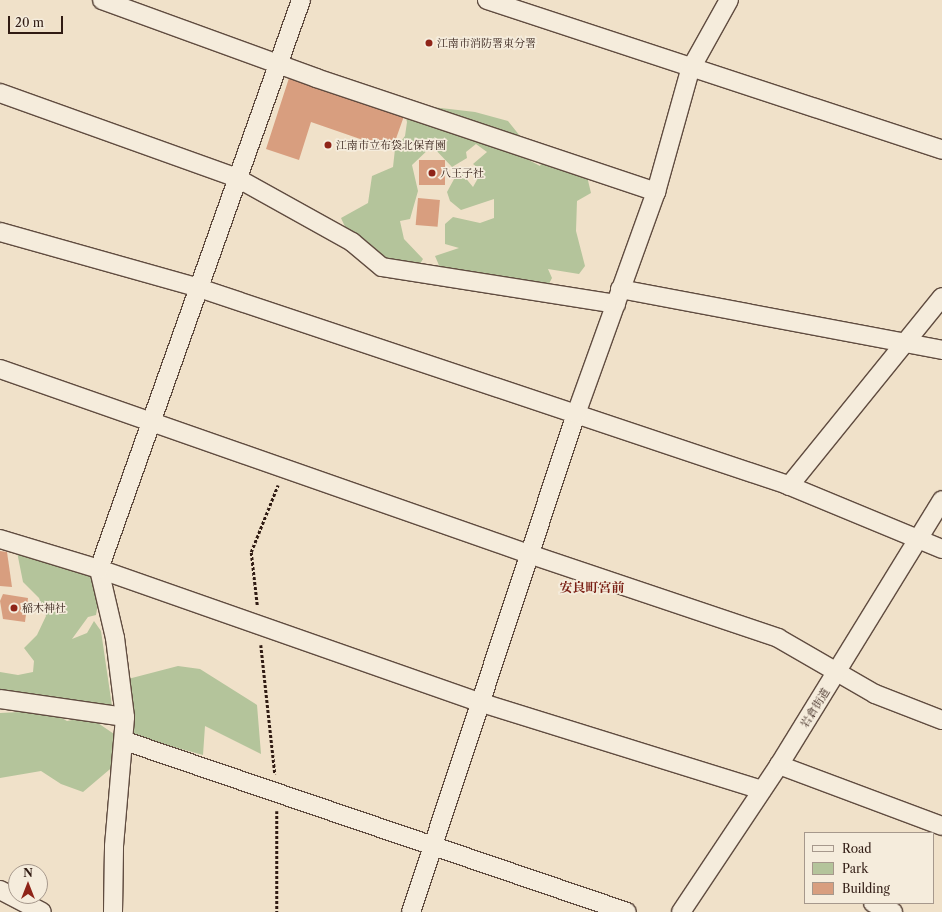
<!DOCTYPE html>
<html>
<head>
<meta charset="utf-8">
<style>
	body { margin:0 }
	#map { position:relative; width:942px; height:912px; overflow:hidden; background:#f0e1c9; font-family:"Libre Caslon Text","Noto Serif JP",serif }
	div>[style] { position:absolute }
	.green>* { inset:0; background:#b4c49b }
	.building>* { inset:0; background:#d89e7f; transform-origin:0 0 }
	.path>* { height:2.5px; margin-top:-1.25px; transform-origin:0; background:repeating-linear-gradient(90deg,#301b13 0 3px,transparent 0 5px) }
	.roads { filter:drop-shadow(1px 0 #604c40) drop-shadow(-1px 0 #604c40) drop-shadow(0 1px #604c40) drop-shadow(0 -1px #604c40) }
	.minor>* { height:18px; margin:-9px; padding:0 9px; transform-origin:9px; border-radius:9px; background:#f5ecdc }
	.dots>* { width:11px; height:11px; translate:-50% -50%; box-sizing:border-box; border:2px solid #f5ecdc; border-radius:50% }
	span { translate:-50% -50%; white-space:nowrap; text-align:center; line-height:1.15; -webkit-text-stroke:3.5px #f5ecdc; paint-order:stroke }
	.poi-label { font-size:11px; color:#301b13 }
	.left { translate:0 -50%; text-align:left }
	.street-label { font-size:11px; color:#301b13 }
	.quarter-label { font-size:13px; color:#7a1f14; font-weight:700 }
	.legend { position:absolute; left:804px; top:832px; width:130px; height:72px; box-sizing:border-box; background:#f5ecdc; border:1px solid #a6988c; margin:0; padding:5px 7px; list-style:none; font-size:12px; color:#301b13 }
	.legend li { display:flex; align-items:center; gap:8px; height:20px }
	.legend b { width:20px; border:1px solid #a6988c }
	.north { position:absolute; left:8px; top:864px; width:40px; height:40px; box-sizing:border-box; background:#f5ecdc; border:1px solid #a6988c; border-radius:50%; rotate:0deg; font-size:11px; font-weight:700; line-height:16px; text-align:center; color:#301b13 }
	.north::after { content:''; display:block; margin:auto; width:14px; height:18px; background:#8f2418; clip-path:polygon(50% 0,100% 100%,50% 72%,0 100%) }
	.scale { position:absolute; left:8px; top:16px; width:55px; height:18px; box-sizing:border-box; border:2px solid #301b13; border-top:0; padding-left:5px; font-size:12px; line-height:14px; white-space:nowrap; color:#301b13; -webkit-text-stroke:3px #f5ecdc; paint-order:stroke }
</style>
</head>
<body>
<div id="map">
	<div class="green">
		<i style="clip-path:polygon(415px 105px,475px 112px,508px 121px,520px 136px,525px 158px,540px 166px,544px 155px,585px 168px,591px 193px,577px 201px,576px 231px,585px 266px,579px 274px,548px 269px,552px 278px,544px 293px,441px 270px,435px 256px,459px 248px,445px 244px,445px 224px,453px 217px,480px 223px,494px 218px,494px 199px,461px 210px,450px 201px,447px 192px,459px 170px,473px 187px,482px 171px,473px 164px,487px 152px,476px 144px,466px 152px,467px 158px,452px 167px,432px 146px,412px 165px,418px 191px,410px 219px,400px 221px,404px 239px,423px 259px,417px 269px,388px 262px,352px 242px,341px 218px,368px 203px,372px 176px,393px 167px,395px 149px,405px 136px,407px 122px,403px 107px)"></i>
		<i style="clip-path:polygon(17px 552px,93px 571px,99px 598px,96px 615px,88px 617px,72px 639px,87px 633px,94px 621px,101px 631px,112px 706px,0 690px,0 672px,18px 675px,33px 672px,34px 661px,24px 648px,37px 635px,46px 616px,39px 598px,23px 582px)"></i>
		<i style="clip-path:polygon(178px 666px,200px 669px,257px 705px,261px 754px,205px 726px,203px 755px,134px 736px,128px 679px)"></i>
		<i style="clip-path:polygon(26px 699px,67px 721px,89px 717px,117px 736px,116px 764px,83px 792px,61px 784px,41px 771px,0 778px,0 713px,20px 712px)"></i>
	</div>
	<div class="building">
		<i style="clip-path:polygon(289px 78px,404px 116px,392px 150px,311px 122px,299px 160px,266px 149px)"></i>
		<i style="left:419px;top:160px;width:26px;height:25px"></i>
		<i style="left:418px;top:198px;width:22px;height:27px;rotate:5deg"></i>
		<i style="clip-path:polygon(0 551px,7px 552px,12px 587px,0 586px)"></i>
		<i style="clip-path:polygon(3px 594px,28px 598px,25px 622px,3px 619px,0 601px)"></i>
	</div>
	<div class="path">
		<i style="left:257px;top:605px;width:53px;rotate:-96.5deg"></i>
		<i style="left:251px;top:552px;width:72px;rotate:-68.1deg"></i>
		<i style="left:261px;top:645px;width:130px;rotate:83.8deg"></i>
		<i style="left:277px;top:811px;width:101px;rotate:90deg"></i>
	</div>
	<div class="roads">
		<div class="minor">
			<i style="left:102px;top:0;width:228px;rotate:20deg"></i>
			<i style="left:316px;top:78px;width:359px;rotate:18.5deg"></i>
			<i style="left:487px;top:0;width:479px;rotate:18.2deg"></i>
			<i style="left:0;top:93px;width:252px;rotate:19.7deg"></i>
			<i style="left:237px;top:178px;width:132px;rotate:29.1deg"></i>
			<i style="left:352px;top:242px;width:39px;rotate:40deg"></i>
			<i style="left:382px;top:267px;width:237px;rotate:9deg"></i>
			<i style="left:0;top:232px;width:207px;rotate:15.7deg"></i>
			<i style="left:199px;top:288px;width:618px;rotate:18.49deg"></i>
			<i style="left:785px;top:484px;width:170px;rotate:22.5deg"></i>
			<i style="left:620px;top:289px;width:328px;rotate:10.7deg"></i>
			<i style="left:0;top:369px;width:560px;rotate:19.28deg"></i>
			<i style="left:529px;top:554px;width:263px;rotate:18.6deg"></i>
			<i style="left:778px;top:638px;width:112px;rotate:30deg"></i>
			<i style="left:875px;top:694px;width:72px;rotate:21.2deg"></i>
			<i style="left:789px;top:486px;width:243px;rotate:-51deg"></i>
			<i style="left:0;top:539px;width:103px;rotate:16.9deg"></i>
			<i style="left:99px;top:569px;width:403px;rotate:19.3deg"></i>
			<i style="left:479px;top:702px;width:296px;rotate:17.3deg"></i>
			<i style="left:0;top:699px;width:126px;rotate:8.2deg"></i>
			<i style="left:125px;top:741px;width:530px;rotate:18.81deg"></i>
			<i style="left:779px;top:765px;width:174px;rotate:20.5deg"></i>
			<i style="left:0;top:890px;width:47px;rotate:27.6deg"></i>
			<i style="left:873px;top:903px;width:22px;rotate:24deg"></i>
			<i style="left:113px;top:912px;width:66px;rotate:-89.1deg"></i>
			<i style="left:114px;top:846px;width:129px;rotate:-85.1deg"></i>
			<i style="left:125px;top:717px;width:80px;rotate:-97.2deg"></i>
			<i style="left:115px;top:638px;width:71px;rotate:-103.1deg"></i>
			<i style="left:99px;top:569px;width:604px;rotate:-70.45deg"></i>
			<i style="left:411px;top:912px;width:525px;rotate:-71.67deg"></i>
			<i style="left:576px;top:414px;width:236px;rotate:-70.2deg"></i>
			<i style="left:656px;top:192px;width:127px;rotate:-74.4deg"></i>
			<i style="left:690px;top:70px;width:80px;rotate:-60.9deg"></i>
			<i style="left:681px;top:912px;width:177px;rotate:-56.3deg"></i>
			<i style="left:779px;top:765px;width:311px;rotate:-58.4deg"></i>
		</div>
	</div>
	<div class="dots">
		<i style="left:429px;top:43px;background:#8f2418"></i>
		<i style="left:328px;top:145px;background:#8f2418"></i>
		<i style="left:432px;top:173px;background:#8f2418"></i>
		<i style="left:14px;top:608px;background:#8f2418"></i>
	</div>
	<div class="poi-label">
		<span class="left" style="left:437px;top:43px">江南市消防署東分署</span>
		<span class="left" style="left:336px;top:145px">江南市立布袋北保育園</span>
		<span class="left" style="left:440px;top:173px">八王子社</span>
		<span class="left" style="left:22px;top:608px">稲木神社</span>
	</div>
	<div class="street-label">
		<span style="left:815px;top:708px;rotate:-58deg">岩倉街道</span>
	</div>
	<div class="quarter-label">
		<span style="left:592px;top:587px">安良町宮前</span>
	</div>
	<ul class="legend">
	<li><b style="height:5px;background:#f5ecdc"></b>Road</li>
	<li><b style="height:11px;background:#b4c49b"></b>Park</li>
	<li><b style="height:11px;background:#d89e7f"></b>Building</li>
	</ul>
	<div class="north">N</div>
	<div class="scale">20 m</div>
</div>
</body>
</html>
